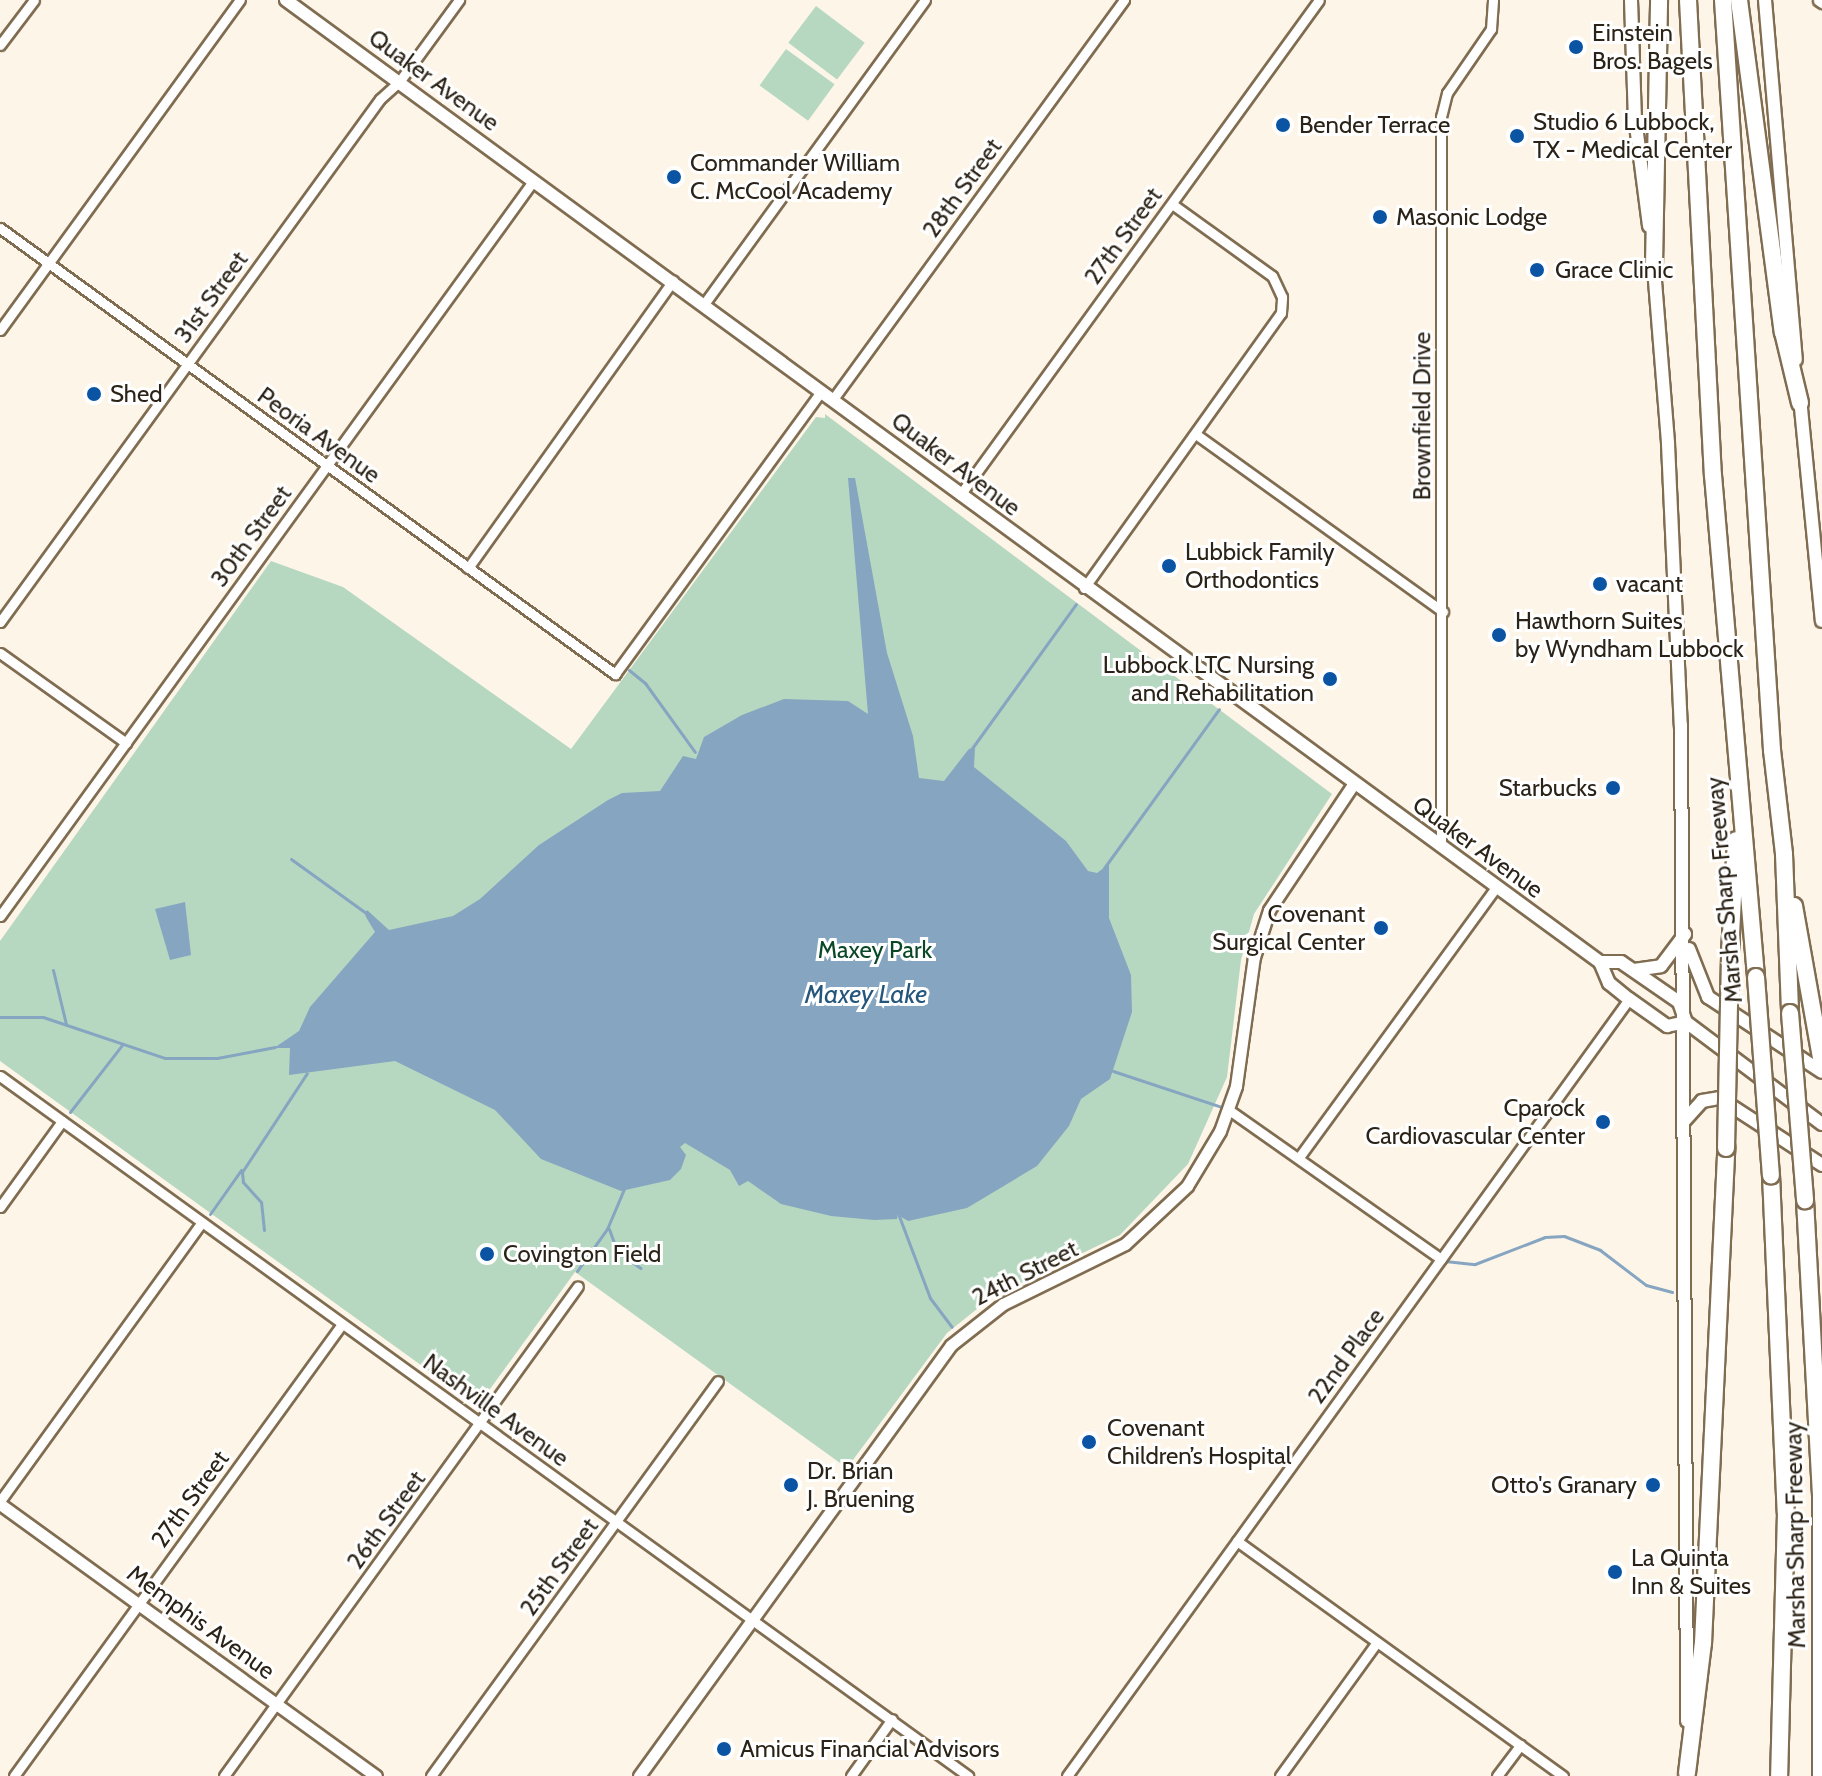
<!DOCTYPE html>
<html>
<head>
<meta charset="utf-8">
<style>
	body { margin:0 }
	#map { position:relative; width:1822px; height:1776px; overflow:hidden; background:#fef5e9; font-family:Cabin,sans-serif }
	div>[style] { position:absolute }
	.green>* { inset:0; background:#b7d8c0; transform-origin:0 0 }
	.water>* { inset:0; background:#86a5c1 }
	.stream>* { height:3px; margin:-1.5px; padding:0 1.5px; transform-origin:1.5px; border-radius:1.5px; background:#86a5c1 }
	.roads { filter:drop-shadow(2px 0 #806d51) drop-shadow(-2px 0 #806d51) drop-shadow(0 2px #806d51) drop-shadow(0 -2px #806d51) }
	.minor>* { height:9px; margin:-4.5px; padding:0 4.5px; transform-origin:4.5px; border-radius:4.5px; background:#fff }
	.tertiary>* { height:11px; margin:-5.5px; padding:0 5.5px; transform-origin:5.5px; border-radius:5.5px; background:#fff }
	.secondary>* { height:12px; margin:-6px; padding:0 6px; transform-origin:6px; border-radius:6px; background:#fff }
	.motorway>* { height:16px; margin:-8px; padding:0 8px; transform-origin:8px; border-radius:8px; background:#fff }
	.bridges { filter:drop-shadow(2px 0 #806d51) drop-shadow(-2px 0 #806d51) drop-shadow(0 2px #806d51) drop-shadow(0 -2px #806d51) }
	.motorway-bridge>* { height:16px; margin:-8px; padding:0 8px; transform-origin:8px; border-radius:8px; background:#fff }
	.dots>* { width:22px; height:22px; translate:-50% -50%; box-sizing:border-box; border:4px solid #fff; border-radius:50% }
	span { translate:-50% -50%; white-space:nowrap; text-align:center; line-height:1.15; -webkit-text-stroke:6px #fff; paint-order:stroke }
	.poi-label { font-size:24px; color:#2b2317 }
	.left { translate:0 -50%; text-align:left }
	.right { translate:-100% -50%; text-align:right }
	.street-label { font-size:24px; color:#2b2317 }
	.park-label { font-size:24px; color:#094827 }
	.water-label { font-size:26px; color:#24567c; font-style:italic }
</style>
</head>
<body>
<div id="map">
	<div class="green">
		<i style="left:816px;top:6px;width:61px;height:46px;rotate:37deg"></i>
		<i style="left:786px;top:49px;width:60px;height:45px;rotate:36deg"></i>
		<i style="clip-path:polygon(825px 414px,1332px 794px,1254px 914px,1241px 960px,1227px 1077px,1188px 1164px,1120px 1235px,992px 1297px,947px 1333px,847px 1468px,575px 1272px,482px 1400px,472px 1402px,0 1061px,0 941px,271px 561px,343px 587px,571px 749px,816px 417px,825px 418px)"></i>
	</div>
	<div class="water">
		<i style="clip-path:polygon(848px 478px,855px 478px,887px 653px,913px 736px,919px 778px,944px 781px,975px 741px,969px 749px,975px 748px,974px 767px,1066px 841px,1088px 871px,1097px 873px,1109px 864px,1109px 918px,1131px 975px,1132px 1012px,1110px 1079px,1081px 1099px,1069px 1126px,1037px 1166px,967px 1208px,908px 1221px,898px 1215px,897px 1219px,874px 1220px,831px 1216px,781px 1204px,748px 1181px,739px 1186px,730px 1170px,685px 1143px,680px 1147px,686px 1155px,681px 1169px,670px 1180px,621px 1191px,541px 1159px,495px 1110px,395px 1061px,289px 1075px,290px 1048px,274px 1048px,299px 1031px,310px 1007px,375px 932px,366px 917px,365px 914px,367px 910px,389px 930px,453px 916px,480px 899px,539px 845px,608px 800px,622px 793px,660px 791px,683px 756px,696px 759px,704px 737px,742px 715px,784px 699px,848px 701px,868px 714px)"></i>
		<i style="clip-path:polygon(185px 902px,191px 955px,170px 960px,155px 909px)"></i>
	</div>
	<div class="stream">
		<i style="left:629px;top:670px;width:21px;rotate:39deg"></i>
		<i style="left:645px;top:683px;width:85px;rotate:54.1deg"></i>
		<i style="left:970px;top:751px;width:181px;rotate:-54.2deg"></i>
		<i style="left:291px;top:859px;width:92px;rotate:35.8deg"></i>
		<i style="left:1104px;top:868px;width:196px;rotate:-54.1deg"></i>
		<i style="left:53px;top:970px;width:56px;rotate:76.5deg"></i>
		<i style="left:0;top:1017px;width:43px"></i>
		<i style="left:43px;top:1017px;width:129px;rotate:18.6deg"></i>
		<i style="left:165px;top:1058px;width:52px"></i>
		<i style="left:217px;top:1058px;width:59px;rotate:-10.7deg"></i>
		<i style="left:1113px;top:1071px;width:118px;rotate:18.3deg"></i>
		<i style="left:70px;top:1112px;width:85px;rotate:-52.2deg"></i>
		<i style="left:210px;top:1214px;width:54px;rotate:-54.8deg"></i>
		<i style="left:899px;top:1216px;width:88px;rotate:69.3deg"></i>
		<i style="left:930px;top:1298px;width:36px;rotate:53deg"></i>
		<i style="left:609px;top:1229px;width:23px;rotate:70deg"></i>
		<i style="left:617px;top:1251px;width:29px;rotate:36deg"></i>
		<i style="left:264px;top:1230px;width:28px;rotate:-96deg"></i>
		<i style="left:261px;top:1202px;width:27px;rotate:-132deg"></i>
		<i style="left:243px;top:1182px;width:10px;rotate:-96deg"></i>
		<i style="left:242px;top:1172px;width:118px;rotate:-56.7deg"></i>
		<i style="left:1445px;top:1261px;width:30px;rotate:6deg"></i>
		<i style="left:1475px;top:1264px;width:75px;rotate:-21.1deg"></i>
		<i style="left:1545px;top:1237px;width:19px;rotate:-3deg"></i>
		<i style="left:1564px;top:1236px;width:39px;rotate:21deg"></i>
		<i style="left:1600px;top:1250px;width:58px;rotate:37.3deg"></i>
		<i style="left:1646px;top:1285px;width:27px;rotate:15deg"></i>
		<i style="left:577px;top:1271px;width:52px;rotate:-54.5deg"></i>
		<i style="left:607px;top:1229px;width:43px;rotate:-67deg"></i>
	</div>
	<div class="roads">
		<div class="minor">
			<i style="left:0;top:45px;width:56px;rotate:-52.9deg"></i>
			<i style="left:0;top:228px;width:760px;rotate:35.95deg"></i>
			<i style="left:615px;top:674px;width:350px;rotate:-53.9deg"></i>
			<i style="left:704px;top:304px;width:376px;rotate:-54deg"></i>
			<i style="left:0;top:330px;width:408px;rotate:-54deg"></i>
			<i style="left:833px;top:399px;width:494px;rotate:-53.9deg"></i>
			<i style="left:1197px;top:435px;width:303px;rotate:35.7deg"></i>
			<i style="left:960px;top:495px;width:611px;rotate:-54.05deg"></i>
			<i style="left:468px;top:568px;width:353px;rotate:-54.5deg"></i>
			<i style="left:1084px;top:588px;width:338px;rotate:-54.4deg"></i>
			<i style="left:1281px;top:313px;width:16px;rotate:-86deg"></i>
			<i style="left:1282px;top:297px;width:23px;rotate:-115deg"></i>
			<i style="left:1272px;top:276px;width:123px;rotate:-144.2deg"></i>
			<i style="left:0;top:622px;width:646px;rotate:-54deg"></i>
			<i style="left:380px;top:99px;width:25px;rotate:-42deg"></i>
			<i style="left:399px;top:82px;width:102px;rotate:-53.8deg"></i>
			<i style="left:0;top:653px;width:155px;rotate:35.5deg"></i>
			<i style="left:1441px;top:847px;width:730px;rotate:-90deg"></i>
			<i style="left:1441px;top:117px;width:25px;rotate:-76deg"></i>
			<i style="left:1447px;top:93px;width:78px;rotate:-55.5deg"></i>
			<i style="left:1491px;top:29px;width:29px;rotate:-86deg"></i>
			<i style="left:0;top:916px;width:909px;rotate:-54.04deg"></i>
			<i style="left:0;top:1076px;width:1195px;rotate:35.87deg"></i>
			<i style="left:1229px;top:1110px;width:259px;rotate:35.1deg"></i>
			<i style="left:1300px;top:1156px;width:333px;rotate:-53.9deg"></i>
			<i style="left:0;top:1207px;width:106px;rotate:-54.2deg"></i>
			<i style="left:0;top:1501px;width:344px;rotate:-54.1deg"></i>
			<i style="left:1237px;top:1541px;width:402px;rotate:35.8deg"></i>
			<i style="left:14px;top:1776px;width:558px;rotate:-54.03deg"></i>
			<i style="left:224px;top:1776px;width:604px;rotate:-54.15deg"></i>
			<i style="left:431px;top:1776px;width:488px;rotate:-54deg"></i>
			<i style="left:851px;top:1776px;width:70px;rotate:-54.3deg"></i>
			<i style="left:1067px;top:1776px;width:959px;rotate:-54.12deg"></i>
			<i style="left:1280px;top:1776px;width:165px;rotate:-54.1deg"></i>
			<i style="left:1497px;top:1776px;width:39px;rotate:-53deg"></i>
		</div>
		<div class="tertiary">
			<i style="left:1819px;top:0;width:4px;rotate:34deg"></i>
			<i style="left:0;top:1504px;width:464px;rotate:35.9deg"></i>
			<i style="left:639px;top:1776px;width:532px;rotate:-54.1deg"></i>
			<i style="left:951px;top:1345px;width:66px;rotate:-38.3deg"></i>
			<i style="left:1003px;top:1304px;width:136px;rotate:-26.2deg"></i>
			<i style="left:1125px;top:1244px;width:85px;rotate:-43.1deg"></i>
			<i style="left:1187px;top:1186px;width:64px;rotate:-59deg"></i>
			<i style="left:1220px;top:1131px;width:48px;rotate:-70.4deg"></i>
			<i style="left:1236px;top:1086px;width:130px;rotate:-82.1deg"></i>
			<i style="left:1254px;top:957px;width:49px;rotate:-72.3deg"></i>
			<i style="left:1269px;top:910px;width:153px;rotate:-56.2deg"></i>
		</div>
		<div class="secondary">
			<i style="left:286px;top:0;width:1629px;rotate:36.21deg"></i>
			<i style="left:1600px;top:962px;width:23px;rotate:67deg"></i>
			<i style="left:1609px;top:983px;width:26px;rotate:39deg"></i>
			<i style="left:1629px;top:999px;width:47px;rotate:35.4deg"></i>
			<i style="left:1667px;top:1026px;width:19px;rotate:-12deg"></i>
			<i style="left:1631px;top:0;width:118px;rotate:88.1deg"></i>
			<i style="left:1635px;top:118px;width:109px;rotate:82.6deg"></i>
			<i style="left:1765px;top:0;width:361px;rotate:85.1deg"></i>
			<i style="left:1653px;top:256px;width:189px;rotate:85.4deg"></i>
			<i style="left:1668px;top:444px;width:281px;rotate:87.4deg"></i>
			<i style="left:1681px;top:725px;width:996px;rotate:89.65deg"></i>
			<i style="left:1800px;top:398px;width:224px;rotate:84.4deg"></i>
			<i style="left:1689px;top:949px;width:52px;rotate:68.4deg"></i>
			<i style="left:1708px;top:997px;width:136px;rotate:33.3deg"></i>
			<i style="left:1600px;top:962px;width:21px"></i>
			<i style="left:1621px;top:962px;width:70px;rotate:34.6deg"></i>
			<i style="left:1679px;top:1002px;width:21px;rotate:71deg"></i>
			<i style="left:1686px;top:1022px;width:170px;rotate:36.9deg"></i>
			<i style="left:1634px;top:970px;width:27px;rotate:-8deg"></i>
			<i style="left:1661px;top:966px;width:40px;rotate:-53deg"></i>
			<i style="left:1685px;top:1120px;width:25px;rotate:-48deg"></i>
			<i style="left:1702px;top:1101px;width:17px;rotate:-10deg"></i>
			<i style="left:1719px;top:1098px;width:123px;rotate:33deg"></i>
		</div>
		<div class="motorway">
			<i style="left:1688px;top:0;width:476px;rotate:87deg"></i>
			<i style="left:1713px;top:475px;width:504px;rotate:85.1deg"></i>
			<i style="left:1723px;top:0;width:752px;rotate:86.26deg"></i>
			<i style="left:1772px;top:750px;width:105px;rotate:83.4deg"></i>
			<i style="left:1784px;top:854px;width:159px;rotate:87.8deg"></i>
			<i style="left:1739px;top:0;width:335px;rotate:82.5deg"></i>
			<i style="left:1783px;top:332px;width:73px;rotate:76.5deg"></i>
			<i style="left:1654px;top:265px;width:265px;rotate:-88.9deg"></i>
			<i style="left:1794px;top:906px;width:159px;rotate:79.9deg"></i>
			<i style="left:1730px;top:954px;width:114px;rotate:-87deg"></i>
			<i style="left:1771px;top:1175px;width:338px;rotate:87.5deg"></i>
			<i style="left:1786px;top:1513px;width:263px;rotate:91.5deg"></i>
			<i style="left:1805px;top:1200px;width:294px;rotate:86.9deg"></i>
			<i style="left:1821px;top:1494px;width:282px;rotate:90deg"></i>
			<i style="left:1687px;top:1773px;width:131px;rotate:-83deg"></i>
			<i style="left:1703px;top:1643px;width:496px;rotate:-87.3deg"></i>
		</div>
	</div>
	<div class="bridges">
		<div class="motorway-bridge">
			<i style="left:1756px;top:977px;width:199px;rotate:85.7deg"></i>
			<i style="left:1790px;top:1013px;width:188px;rotate:85.4deg"></i>
			<i style="left:1726px;top:1148px;width:194px;rotate:-88.8deg"></i>
		</div>
	</div>
	<div class="dots">
		<i style="left:1576px;top:47px;background:#0a54a3"></i>
		<i style="left:1283px;top:125px;background:#0a54a3"></i>
		<i style="left:1517px;top:136px;background:#0a54a3"></i>
		<i style="left:674px;top:177px;background:#0a54a3"></i>
		<i style="left:1380px;top:217px;background:#0a54a3"></i>
		<i style="left:1537px;top:270px;background:#0a54a3"></i>
		<i style="left:94px;top:394px;background:#0a54a3"></i>
		<i style="left:1169px;top:566px;background:#0a54a3"></i>
		<i style="left:1600px;top:584px;background:#0a54a3"></i>
		<i style="left:1499px;top:635px;background:#0a54a3"></i>
		<i style="left:1330px;top:679px;background:#0a54a3"></i>
		<i style="left:1613px;top:788px;background:#0a54a3"></i>
		<i style="left:1381px;top:928px;background:#0a54a3"></i>
		<i style="left:1603px;top:1122px;background:#0a54a3"></i>
		<i style="left:487px;top:1254px;background:#0a54a3"></i>
		<i style="left:1089px;top:1442px;background:#0a54a3"></i>
		<i style="left:791px;top:1485px;background:#0a54a3"></i>
		<i style="left:1653px;top:1485px;background:#0a54a3"></i>
		<i style="left:1615px;top:1572px;background:#0a54a3"></i>
		<i style="left:724px;top:1749px;background:#0a54a3"></i>
	</div>
	<div class="poi-label">
		<span class="left" style="left:1592px;top:47px">Einstein<br>Bros. Bagels</span>
		<span class="left" style="left:1533px;top:136px">Studio 6 Lubbock,<br>TX - Medical Center</span>
		<span class="left" style="left:1299px;top:125px">Bender Terrace</span>
		<span class="left" style="left:690px;top:177px">Commander William<br>C. McCool Academy</span>
		<span class="left" style="left:1396px;top:217px">Masonic Lodge</span>
		<span class="left" style="left:1555px;top:270px">Grace Clinic</span>
		<span class="left" style="left:110px;top:394px">Shed</span>
		<span class="left" style="left:1185px;top:566px">Lubbick Family<br>Orthodontics</span>
		<span class="left" style="left:1616px;top:584px">vacant</span>
		<span class="left" style="left:1515px;top:635px">Hawthorn Suites<br>by Wyndham Lubbock</span>
		<span class="right" style="left:1314px;top:679px">Lubbock LTC Nursing<br>and Rehabilitation</span>
		<span class="right" style="left:1597px;top:788px">Starbucks</span>
		<span class="right" style="left:1365px;top:928px">Covenant<br>Surgical Center</span>
		<span class="right" style="left:1585px;top:1122px">Cparock<br>Cardiovascular Center</span>
		<span class="left" style="left:503px;top:1254px">Covington Field</span>
		<span class="left" style="left:1107px;top:1442px">Covenant<br>Children’s Hospital</span>
		<span class="left" style="left:807px;top:1485px">Dr. Brian<br>J. Bruening</span>
		<span class="right" style="left:1637px;top:1485px">Otto's Granary</span>
		<span class="left" style="left:1631px;top:1572px">La Quinta<br>Inn &amp; Suites</span>
		<span class="left" style="left:740px;top:1749px">Amicus Financial Advisors</span>
	</div>
	<div class="street-label">
		<span style="left:434px;top:80px;rotate:36deg">Quaker Avenue</span>
		<span style="left:962px;top:188px;rotate:-54deg">28th Street</span>
		<span style="left:1123px;top:236px;rotate:-54deg">27th Street</span>
		<span style="left:211px;top:297px;rotate:-54deg">31st Street</span>
		<span style="left:1422px;top:416px;rotate:-90deg">Brownfield Drive</span>
		<span style="left:319px;top:435px;rotate:36deg">Peoria Avenue</span>
		<span style="left:956px;top:464px;rotate:37deg">Quaker Avenue</span>
		<span style="left:251px;top:536px;rotate:-54deg">30th Street</span>
		<span style="left:1478px;top:847px;rotate:36deg">Quaker Avenue</span>
		<span style="left:1724px;top:890px;rotate:-95deg">Marsha Sharp Freeway</span>
		<span style="left:1025px;top:1273px;rotate:-27deg">24th Street</span>
		<span style="left:1346px;top:1356px;rotate:-54deg">22nd Place</span>
		<span style="left:496px;top:1410px;rotate:36deg">Nashville Avenue</span>
		<span style="left:190px;top:1499px;rotate:-54deg">27th Street</span>
		<span style="left:386px;top:1520px;rotate:-54deg">26th Street</span>
		<span style="left:1795px;top:1535px;rotate:-91deg">Marsha Sharp Freeway</span>
		<span style="left:559px;top:1567px;rotate:-54deg">25th Street</span>
		<span style="left:201px;top:1622px;rotate:36deg">Memphis Avenue</span>
	</div>
	<div class="park-label">
		<span style="left:875px;top:950px">Maxey Park</span>
	</div>
	<div class="water-label">
		<span style="left:866px;top:995px">Maxey Lake</span>
	</div>
</div>
</body>
</html>
